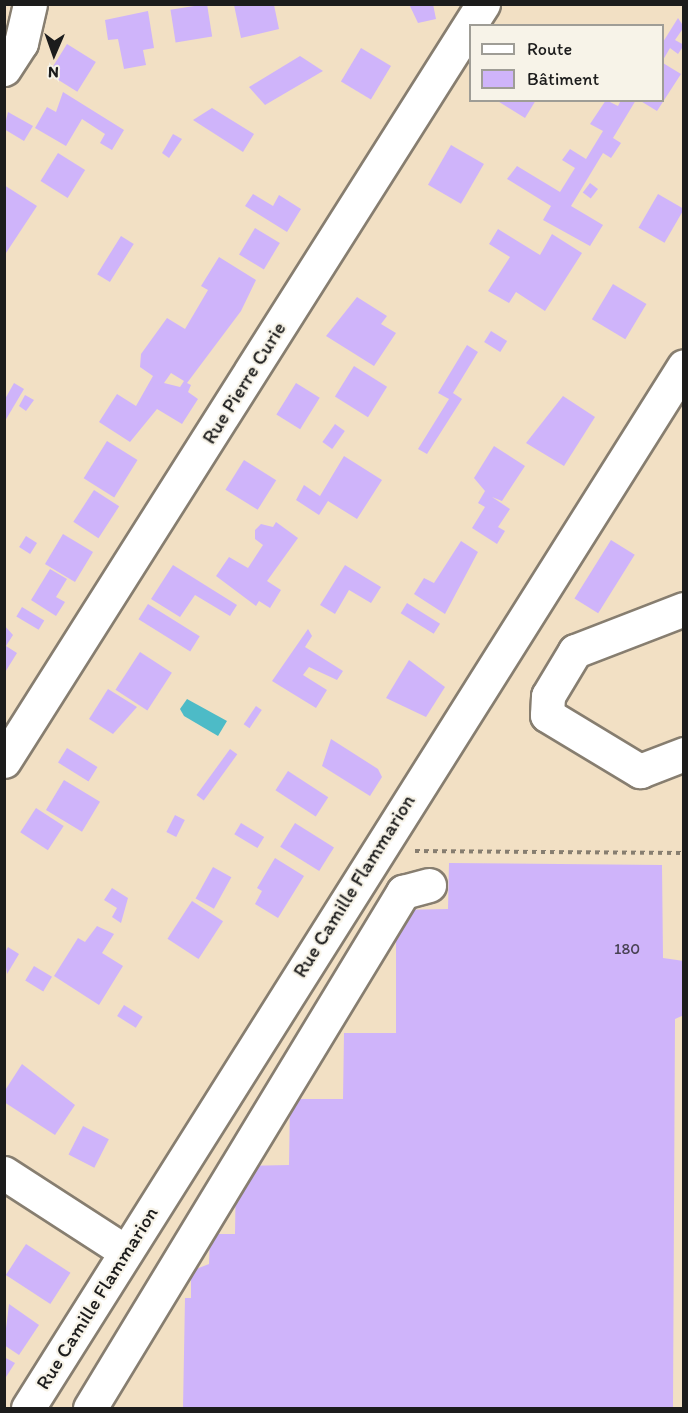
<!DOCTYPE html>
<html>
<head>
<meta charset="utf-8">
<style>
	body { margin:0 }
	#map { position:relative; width:688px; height:1413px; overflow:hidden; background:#f2e0c4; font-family:Itim,sans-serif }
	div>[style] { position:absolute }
	.water>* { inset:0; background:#4dbbc7 }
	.building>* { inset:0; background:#cfb4fa; transform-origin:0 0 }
	.path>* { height:4px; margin-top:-2px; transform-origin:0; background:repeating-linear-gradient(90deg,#877e70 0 4.5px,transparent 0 9px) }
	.roads { filter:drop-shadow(2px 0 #877e70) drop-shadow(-2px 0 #877e70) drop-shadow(0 2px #877e70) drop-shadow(0 -2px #877e70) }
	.minor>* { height:33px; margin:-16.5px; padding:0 16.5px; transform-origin:16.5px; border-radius:16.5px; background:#fff }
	span { translate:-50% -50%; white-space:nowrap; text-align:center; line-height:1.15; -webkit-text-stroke:4.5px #f7f3e8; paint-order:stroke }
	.number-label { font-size:16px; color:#494254 }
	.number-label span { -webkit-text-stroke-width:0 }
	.street-label { font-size:20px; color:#1c1c1c }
	.frame { position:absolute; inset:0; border:6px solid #1c1c1c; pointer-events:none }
	.legend { position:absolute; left:469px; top:24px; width:195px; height:78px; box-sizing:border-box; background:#f7f3e8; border:2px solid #9f9d96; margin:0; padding:8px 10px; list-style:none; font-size:18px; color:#1c1c1c }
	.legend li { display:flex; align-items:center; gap:12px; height:30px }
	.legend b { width:30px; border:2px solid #9f9d96 }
	.north { position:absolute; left:24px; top:24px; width:60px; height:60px; -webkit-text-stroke:4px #f7f3e8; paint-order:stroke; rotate:182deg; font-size:16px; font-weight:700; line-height:24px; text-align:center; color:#1c1c1c }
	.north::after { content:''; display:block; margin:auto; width:21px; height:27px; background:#1c1c1c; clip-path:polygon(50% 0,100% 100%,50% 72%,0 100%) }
</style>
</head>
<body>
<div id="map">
	<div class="water">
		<i style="clip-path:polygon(187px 699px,227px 721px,218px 736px,184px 716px,180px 709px)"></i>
	</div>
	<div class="building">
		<i style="left:207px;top:4px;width:33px;height:37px;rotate:81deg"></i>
		<i style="clip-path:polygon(409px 4px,433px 4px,436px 19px,418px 23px)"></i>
		<i style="clip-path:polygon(234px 5px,274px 5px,279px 29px,241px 38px)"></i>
		<i style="clip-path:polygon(148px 11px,154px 48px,143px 50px,146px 65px,124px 69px,118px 39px,108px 40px,105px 20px)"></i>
		<i style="clip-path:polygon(678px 18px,684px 27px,675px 40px,684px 45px,678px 54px,670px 48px,663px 60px,663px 42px)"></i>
		<i style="left:67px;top:44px;width:34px;height:35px;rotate:32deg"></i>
		<i style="left:361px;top:48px;width:35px;height:39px;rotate:31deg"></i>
		<i style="clip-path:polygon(300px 56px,323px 71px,265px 105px,249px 87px)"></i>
		<i style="clip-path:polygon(663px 63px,681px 74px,657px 111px,639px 100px,663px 100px)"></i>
		<i style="clip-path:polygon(63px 92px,124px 130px,112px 150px,100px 143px,105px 134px,82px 119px,66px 146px,35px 128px,47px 107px,56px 112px)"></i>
		<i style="clip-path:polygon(496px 100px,536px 100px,525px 118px)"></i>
		<i style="clip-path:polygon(606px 100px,618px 106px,621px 100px,636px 100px,613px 138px,621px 143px,611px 158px,603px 153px,571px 206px,603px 225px,590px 246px,543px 220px,551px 206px,507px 179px,517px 166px,560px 192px,575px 168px,562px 160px,570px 149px,586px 159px,603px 131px,590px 124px)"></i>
		<i style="clip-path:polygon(212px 108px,254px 134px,243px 152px,193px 120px)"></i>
		<i style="clip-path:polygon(8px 112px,33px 126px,24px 141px,4px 129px)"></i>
		<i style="clip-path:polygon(173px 134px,182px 139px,169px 158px,162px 153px)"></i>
		<i style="left:451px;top:145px;width:38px;height:46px;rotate:30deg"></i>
		<i style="left:58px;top:153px;width:32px;height:33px;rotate:32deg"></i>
		<i style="left:590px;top:183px;width:10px;height:12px;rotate:37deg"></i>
		<i style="clip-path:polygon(4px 185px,37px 206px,4px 256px)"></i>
		<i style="clip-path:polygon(253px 194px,273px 206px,279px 195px,301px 209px,287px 232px,245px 206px)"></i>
		<i style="left:658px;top:194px;width:30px;height:39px;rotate:30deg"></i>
		<i style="left:255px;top:228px;width:29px;height:31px;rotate:31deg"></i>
		<i style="clip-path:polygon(498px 229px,540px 255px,552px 234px,582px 253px,545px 311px,516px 292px,509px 303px,488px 291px,510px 257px,489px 244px)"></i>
		<i style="left:121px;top:236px;width:15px;height:45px;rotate:32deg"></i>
		<i style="clip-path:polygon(evenodd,219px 257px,256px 280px,241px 311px,187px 383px,191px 385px,188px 392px,198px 399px,182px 424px,157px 409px,130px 442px,99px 422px,117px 394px,136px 406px,153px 376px,140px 367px,141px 354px,167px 318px,185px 329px,208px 290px,201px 286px,219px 257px,171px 373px,184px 381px,180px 387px,164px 383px,171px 373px)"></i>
		<i style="left:613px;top:284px;width:39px;height:41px;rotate:31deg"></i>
		<i style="clip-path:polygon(357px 297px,387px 316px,381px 324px,396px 333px,374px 366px,326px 336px)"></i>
		<i style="left:491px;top:331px;width:19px;height:13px;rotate:32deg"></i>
		<i style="clip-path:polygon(467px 345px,478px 352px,453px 393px,462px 399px,427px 454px,418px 449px,449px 399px,438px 393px)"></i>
		<i style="left:354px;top:366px;width:39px;height:36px;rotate:32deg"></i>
		<i style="clip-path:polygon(14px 383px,24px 389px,5px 421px,5px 399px)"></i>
		<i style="left:296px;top:383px;width:28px;height:37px;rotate:32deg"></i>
		<i style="clip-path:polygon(25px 395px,34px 400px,26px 411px,19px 406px)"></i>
		<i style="clip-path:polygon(563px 396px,595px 417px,564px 466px,526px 443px)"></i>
		<i style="left:335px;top:424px;width:12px;height:22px;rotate:35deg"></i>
		<i style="left:107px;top:441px;width:36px;height:44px;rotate:32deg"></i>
		<i style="clip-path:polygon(494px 446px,525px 466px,502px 501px,492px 497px,510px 509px,498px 527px,505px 531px,497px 544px,472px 528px,485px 507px,478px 503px,485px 491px,474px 478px)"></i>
		<i style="clip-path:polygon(344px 456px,382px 480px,357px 519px,328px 501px,319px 515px,296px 500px,304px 485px,320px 496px)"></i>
		<i style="left:244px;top:460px;width:38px;height:35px;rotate:32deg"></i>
		<i style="left:94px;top:490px;width:30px;height:38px;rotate:33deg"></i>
		<i style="clip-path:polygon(276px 522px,298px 538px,267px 581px,281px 590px,270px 608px,259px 601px,256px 606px,216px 576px,229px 557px,248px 568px,263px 545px,255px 539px,255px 530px,261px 524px,273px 527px)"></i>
		<i style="left:63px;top:534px;width:35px;height:35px;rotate:31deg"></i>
		<i style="left:26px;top:536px;width:13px;height:13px;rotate:32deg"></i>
		<i style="left:611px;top:540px;width:28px;height:69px;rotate:32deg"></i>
		<i style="clip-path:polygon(461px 541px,478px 552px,445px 614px,414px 594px,424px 578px,434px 583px)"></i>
		<i style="clip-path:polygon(173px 565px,237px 605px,230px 616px,195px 595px,180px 617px,151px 599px)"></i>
		<i style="clip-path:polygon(345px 565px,381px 587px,371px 603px,349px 590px,335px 614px,320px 605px)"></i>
		<i style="clip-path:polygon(50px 569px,67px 579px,56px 597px,65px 602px,56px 616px,31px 600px)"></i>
		<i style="left:407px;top:603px;width:39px;height:12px;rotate:32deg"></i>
		<i style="left:148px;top:604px;width:61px;height:18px;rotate:32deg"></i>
		<i style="left:22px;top:607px;width:26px;height:11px;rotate:31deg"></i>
		<i style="clip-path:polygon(4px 625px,13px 635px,6px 646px,17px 653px,4px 674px)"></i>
		<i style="clip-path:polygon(308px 629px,312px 636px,305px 647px,343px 671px,337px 680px,309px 667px,303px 675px,327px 690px,316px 708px,272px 681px)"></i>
		<i style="left:140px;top:652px;width:38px;height:45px;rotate:33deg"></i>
		<i style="clip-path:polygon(409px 660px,445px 687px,426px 717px,386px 698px)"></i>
		<i style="clip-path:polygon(108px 689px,137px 707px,113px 734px,89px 719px)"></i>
		<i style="left:256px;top:706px;width:7px;height:22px;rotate:34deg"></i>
		<i style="clip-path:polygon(331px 739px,378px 769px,382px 777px,370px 796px,322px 766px)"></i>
		<i style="left:67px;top:748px;width:36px;height:17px;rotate:32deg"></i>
		<i style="left:230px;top:749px;width:9px;height:57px;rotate:36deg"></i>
		<i style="left:288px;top:771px;width:48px;height:23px;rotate:33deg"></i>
		<i style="left:64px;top:780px;width:42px;height:35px;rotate:31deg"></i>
		<i style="left:36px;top:808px;width:33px;height:29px;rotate:33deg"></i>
		<i style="left:175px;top:815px;width:11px;height:19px;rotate:27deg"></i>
		<i style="left:241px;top:823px;width:27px;height:13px;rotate:31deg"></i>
		<i style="left:295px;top:823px;width:46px;height:28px;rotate:32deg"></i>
		<i style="clip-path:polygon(275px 858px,304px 876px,278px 918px,255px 904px,262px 891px,257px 888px)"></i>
		<i style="clip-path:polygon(449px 863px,662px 865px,663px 958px,684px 961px,684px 1015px,675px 1019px,673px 1408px,183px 1408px,185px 1298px,191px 1298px,191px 1271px,209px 1264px,210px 1234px,235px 1234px,236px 1166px,289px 1165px,290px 1099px,343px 1099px,344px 1033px,396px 1033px,396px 910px,448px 909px)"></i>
		<i style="left:213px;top:867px;width:21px;height:36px;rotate:29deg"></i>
		<i style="clip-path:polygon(112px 888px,128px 898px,121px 923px,112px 917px,117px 908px,104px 900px)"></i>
		<i style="left:192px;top:901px;width:37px;height:45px;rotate:33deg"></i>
		<i style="clip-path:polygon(97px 926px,114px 934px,102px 953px,123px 966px,99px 1005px,54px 976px,78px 938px,85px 942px)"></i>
		<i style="clip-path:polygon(8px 947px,19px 954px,7px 974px,4px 954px)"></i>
		<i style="left:34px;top:966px;width:21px;height:17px;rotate:31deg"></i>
		<i style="left:124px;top:1005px;width:22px;height:13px;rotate:32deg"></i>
		<i style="clip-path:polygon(22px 1064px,75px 1105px,55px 1135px,4px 1102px,4px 1092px)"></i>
		<i style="left:83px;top:1126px;width:29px;height:32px;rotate:27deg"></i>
		<i style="left:26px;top:1244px;width:53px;height:37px;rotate:33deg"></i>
		<i style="clip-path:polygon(9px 1304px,39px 1325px,19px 1355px,4px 1345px)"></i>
		<i style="clip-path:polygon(4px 1357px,15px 1363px,6px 1377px,4px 1376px)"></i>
	</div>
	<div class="path">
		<i style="left:415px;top:851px;width:269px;rotate:0.4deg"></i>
	</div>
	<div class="roads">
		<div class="minor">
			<i style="left:4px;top:69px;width:31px;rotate:-57deg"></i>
			<i style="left:21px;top:43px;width:40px;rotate:-77deg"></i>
			<i style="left:684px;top:609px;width:117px;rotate:158.9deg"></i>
			<i style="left:575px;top:651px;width:52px;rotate:121deg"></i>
			<i style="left:548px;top:696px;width:19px;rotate:93deg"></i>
			<i style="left:547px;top:715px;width:109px;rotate:31.1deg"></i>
			<i style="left:640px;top:771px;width:47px;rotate:-21.1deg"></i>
			<i style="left:4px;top:761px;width:896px;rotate:-57.68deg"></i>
			<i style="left:4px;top:1173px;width:145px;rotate:32.9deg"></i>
			<i style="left:28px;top:1408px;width:1231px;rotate:-57.81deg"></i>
			<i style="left:90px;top:1408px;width:604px;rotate:-58.76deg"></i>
			<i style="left:403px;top:892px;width:27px;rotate:-15deg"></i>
		</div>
	</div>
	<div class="number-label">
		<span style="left:627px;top:949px">180</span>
	</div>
	<div class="street-label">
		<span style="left:244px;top:383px;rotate:-58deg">Rue Pierre Curie</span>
		<span style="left:354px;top:886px;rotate:-58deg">Rue Camille Flammarion</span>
		<span style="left:97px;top:1298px;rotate:-58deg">Rue Camille Flammarion</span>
	</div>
	<div class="frame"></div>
	<ul class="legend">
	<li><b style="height:8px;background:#fff"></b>Route</li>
	<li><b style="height:16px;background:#cfb4fa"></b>Bâtiment</li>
	</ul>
	<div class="north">N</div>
</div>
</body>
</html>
